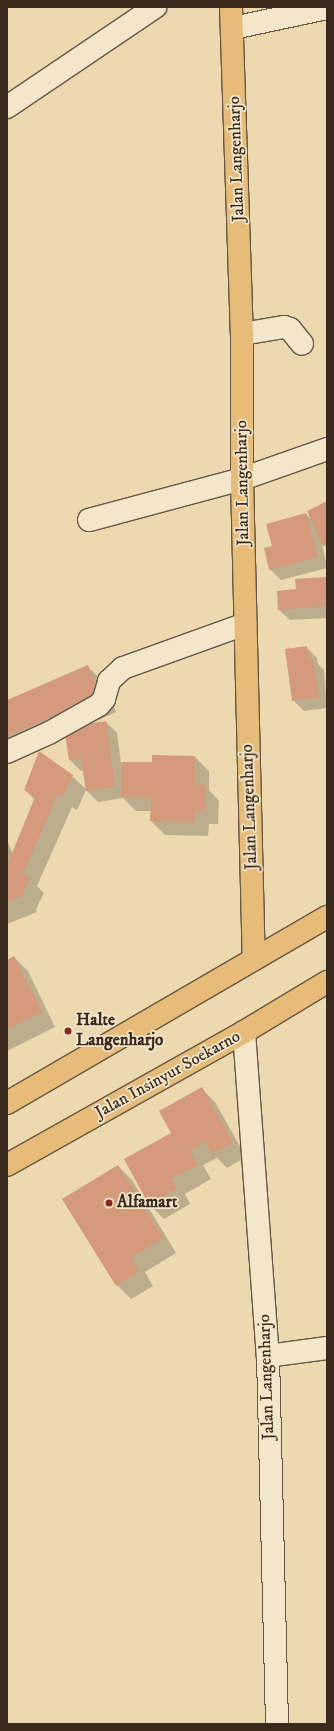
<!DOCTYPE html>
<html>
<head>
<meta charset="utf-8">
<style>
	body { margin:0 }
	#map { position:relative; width:334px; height:1731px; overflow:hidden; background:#ecd9af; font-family:"IM FELL DW Pica",serif }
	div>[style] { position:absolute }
	.shadow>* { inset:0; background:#0003 }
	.building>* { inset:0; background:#d49a7b }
	.roads { filter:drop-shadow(1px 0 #665642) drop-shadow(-1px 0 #665642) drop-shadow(0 1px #665642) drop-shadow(0 -1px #665642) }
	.minor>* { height:22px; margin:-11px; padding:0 11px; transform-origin:11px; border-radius:11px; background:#f3e6cb }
	.major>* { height:22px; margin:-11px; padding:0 11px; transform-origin:11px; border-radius:11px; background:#e6bc78 }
	.dots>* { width:11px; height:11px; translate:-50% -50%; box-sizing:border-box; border:2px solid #f3e6cb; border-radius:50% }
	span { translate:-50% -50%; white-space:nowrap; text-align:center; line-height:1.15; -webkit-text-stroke:3.5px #f3e6cb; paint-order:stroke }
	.street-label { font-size:17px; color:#392a1d }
	.poi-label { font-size:17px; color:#392a1d; font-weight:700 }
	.left { translate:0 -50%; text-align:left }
	.frame { position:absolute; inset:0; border:8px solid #392a1d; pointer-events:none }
</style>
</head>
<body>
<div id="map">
	<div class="shadow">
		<i style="clip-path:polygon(327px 502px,327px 548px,322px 543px,327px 568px,281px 580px,270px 569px,274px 547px,306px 514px,311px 519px)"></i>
		<i style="clip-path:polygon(327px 578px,327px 618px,290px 620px,279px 610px,297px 590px)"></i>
		<i style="clip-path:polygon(306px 647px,317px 658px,318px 664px,324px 670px,327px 708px,304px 711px,293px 700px)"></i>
		<i style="clip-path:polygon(88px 667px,104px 682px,116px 712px,90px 724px,106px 722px,117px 733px,121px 763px,153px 763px,153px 756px,195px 757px,209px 771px,209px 790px,219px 801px,218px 824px,209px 824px,208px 836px,165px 835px,151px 821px,151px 811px,136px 811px,123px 798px,98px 802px,86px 790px,77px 810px,72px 807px,37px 886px,44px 893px,36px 909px,37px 912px,7px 924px,7px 840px,13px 854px,35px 800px,25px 790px,72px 776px,87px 790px,84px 770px,81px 771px,70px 760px,66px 733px,7px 758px,7px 701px)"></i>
		<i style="clip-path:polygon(14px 957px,28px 971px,55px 1027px,7px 1051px,7px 961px)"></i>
		<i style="clip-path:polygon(201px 1088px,215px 1102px,246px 1157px,227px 1168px,217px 1158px,203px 1165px,211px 1179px,185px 1194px,190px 1204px,164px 1219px,150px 1205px,173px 1133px)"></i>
		<i style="clip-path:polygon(118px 1166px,132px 1180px,176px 1253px,145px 1272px,153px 1286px,131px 1299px,117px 1285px)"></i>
	</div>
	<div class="building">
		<i style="clip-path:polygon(327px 501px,327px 544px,323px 546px,307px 511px)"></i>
		<i style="clip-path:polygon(306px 513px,318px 557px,269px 570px,264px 548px,272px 546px,266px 524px)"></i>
		<i style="clip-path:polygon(327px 577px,327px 606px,278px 610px,277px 591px,296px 589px,295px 579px)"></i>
		<i style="clip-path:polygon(307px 646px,309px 659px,313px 658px,319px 697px,292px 701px,285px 649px)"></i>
		<i style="clip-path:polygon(88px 665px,101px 696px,7px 736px,7px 700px)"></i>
		<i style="clip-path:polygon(106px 721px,115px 787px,86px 791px,81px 759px,69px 760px,64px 727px)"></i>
		<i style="clip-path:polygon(39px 751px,73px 775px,63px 796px,58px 794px,23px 874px,30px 878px,22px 896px,7px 902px,7px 860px,8px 863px,35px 797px,24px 790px)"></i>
		<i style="clip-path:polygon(152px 755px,195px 756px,195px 785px,205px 785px,205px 811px,195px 811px,195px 822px,150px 821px,151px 798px,121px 797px,122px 762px,152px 762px)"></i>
		<i style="clip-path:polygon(14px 956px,42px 1012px,7px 1030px,7px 960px)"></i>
		<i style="clip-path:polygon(202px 1087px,233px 1143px,212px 1154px,205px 1142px,190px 1151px,198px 1165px,171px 1179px,177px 1189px,149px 1205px,124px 1159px,171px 1133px,159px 1111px)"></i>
		<i style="clip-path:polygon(118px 1165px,163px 1238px,131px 1258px,139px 1271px,116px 1286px,62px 1199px)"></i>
	</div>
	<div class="roads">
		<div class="minor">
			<i style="left:233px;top:28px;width:96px;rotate:-12deg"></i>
			<i style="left:7px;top:107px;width:179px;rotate:-34deg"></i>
			<i style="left:242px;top:334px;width:43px;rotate:-9.5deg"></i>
			<i style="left:284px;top:327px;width:6px;rotate:18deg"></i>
			<i style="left:290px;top:329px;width:19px;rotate:51deg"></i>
			<i style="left:89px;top:520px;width:158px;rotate:-15deg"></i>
			<i style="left:242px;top:479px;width:90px;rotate:-19.4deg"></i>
			<i style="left:7px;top:752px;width:46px;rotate:-24.3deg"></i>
			<i style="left:49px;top:733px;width:57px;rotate:-29.2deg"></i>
			<i style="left:99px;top:705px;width:8px;rotate:-50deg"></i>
			<i style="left:104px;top:699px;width:19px;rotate:-74deg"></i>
			<i style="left:109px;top:681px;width:19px;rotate:-43deg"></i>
			<i style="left:123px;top:668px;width:130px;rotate:-19.8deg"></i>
			<i style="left:244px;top:1032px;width:325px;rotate:85.8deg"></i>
			<i style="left:268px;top:1356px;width:368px;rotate:88.6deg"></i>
			<i style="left:268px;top:1356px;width:60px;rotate:-7.7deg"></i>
		</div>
		<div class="major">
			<i style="left:231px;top:7px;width:327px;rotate:88.1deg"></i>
			<i style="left:242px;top:334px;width:145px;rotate:90deg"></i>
			<i style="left:242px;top:479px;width:480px;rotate:88.6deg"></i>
			<i style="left:7px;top:1103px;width:370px;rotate:-30.2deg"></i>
			<i style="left:7px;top:1165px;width:272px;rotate:-29.3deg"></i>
			<i style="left:244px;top:1032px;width:97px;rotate:-31.1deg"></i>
		</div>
	</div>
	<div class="dots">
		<i style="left:68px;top:1031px;background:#8f2418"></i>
		<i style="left:109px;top:1203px;background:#8f2418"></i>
	</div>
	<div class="street-label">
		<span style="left:237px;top:159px;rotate:-92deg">Jalan Langenharjo</span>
		<span style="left:243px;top:483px;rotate:-91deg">Jalan Langenharjo</span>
		<span style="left:250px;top:807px;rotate:-92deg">Jalan Langenharjo</span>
		<span style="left:168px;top:1075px;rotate:-29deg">Jalan Insinyur Soekarno</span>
		<span style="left:267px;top:1377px;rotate:-92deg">Jalan Langenharjo</span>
	</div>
	<div class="poi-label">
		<span class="left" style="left:76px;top:1031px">Halte<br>Langenharjo</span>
		<span class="left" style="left:117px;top:1203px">Alfamart</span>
	</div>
	<div class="frame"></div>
</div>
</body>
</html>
